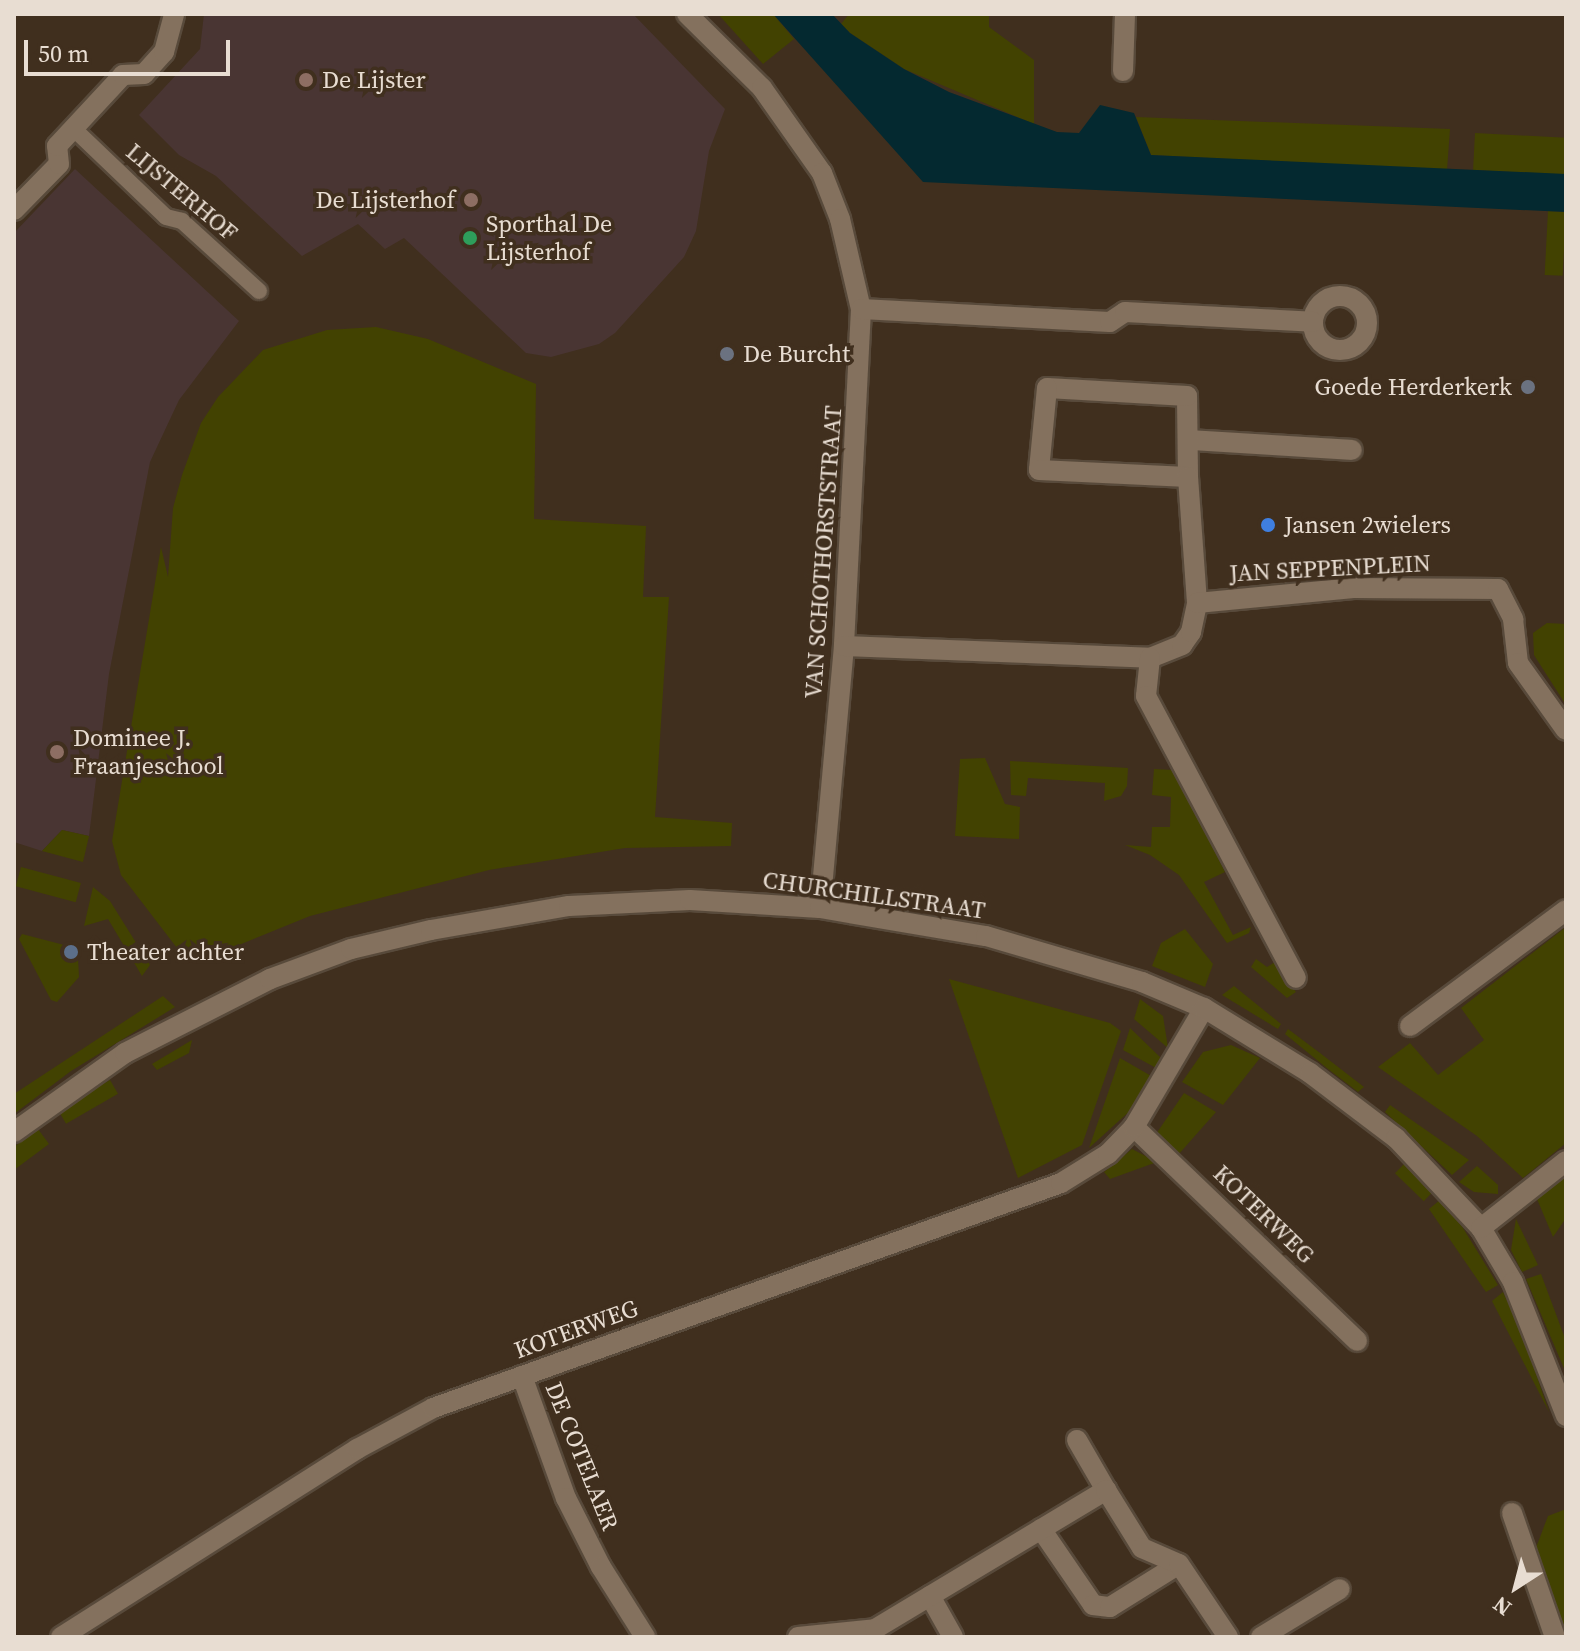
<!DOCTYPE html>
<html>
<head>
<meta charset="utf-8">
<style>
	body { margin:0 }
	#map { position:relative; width:1580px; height:1651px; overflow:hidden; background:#402f1e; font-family:"Source Serif 4",serif }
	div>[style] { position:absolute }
	.education>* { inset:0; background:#493533 }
	.green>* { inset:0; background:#424201; transform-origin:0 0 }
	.water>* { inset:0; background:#042930 }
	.roads { filter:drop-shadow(2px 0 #584a3b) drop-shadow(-2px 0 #584a3b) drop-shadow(0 2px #584a3b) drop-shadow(0 -2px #584a3b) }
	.service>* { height:16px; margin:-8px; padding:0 8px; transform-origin:8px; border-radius:8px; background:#84715e }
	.minor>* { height:20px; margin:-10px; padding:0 10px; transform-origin:10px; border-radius:10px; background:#84715e }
	.minor>.ring { margin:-10px; padding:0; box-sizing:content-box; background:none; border:20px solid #84715e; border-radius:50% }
	.tertiary>* { height:20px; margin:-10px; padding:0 10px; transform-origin:10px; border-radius:10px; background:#84715e }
	.dots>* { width:22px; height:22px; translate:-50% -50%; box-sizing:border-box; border:4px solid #402f1e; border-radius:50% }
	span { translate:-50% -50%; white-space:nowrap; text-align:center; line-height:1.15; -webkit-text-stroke:7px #402f1e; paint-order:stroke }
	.poi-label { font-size:24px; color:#e8ddd2 }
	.left { translate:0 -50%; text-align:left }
	.right { translate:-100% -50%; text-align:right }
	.street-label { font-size:24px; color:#e8ddd2 }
	.frame { position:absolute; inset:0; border:16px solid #e8ddd2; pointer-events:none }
	.north { position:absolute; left:1476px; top:1547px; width:80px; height:80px; -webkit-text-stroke:6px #402f1e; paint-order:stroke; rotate:216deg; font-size:22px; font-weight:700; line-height:32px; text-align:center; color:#e8ddd2 }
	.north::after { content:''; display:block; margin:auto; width:28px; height:36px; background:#e8ddd2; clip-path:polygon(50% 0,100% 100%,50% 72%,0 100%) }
	.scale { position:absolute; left:24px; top:40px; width:206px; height:36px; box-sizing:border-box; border:4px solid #e8ddd2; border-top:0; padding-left:10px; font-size:24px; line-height:28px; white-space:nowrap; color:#e8ddd2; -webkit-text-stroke:6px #402f1e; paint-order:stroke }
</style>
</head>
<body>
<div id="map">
	<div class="education">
		<i style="clip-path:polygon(204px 14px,633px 14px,725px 109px,709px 151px,696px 231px,684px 257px,615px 333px,599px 344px,551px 357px,526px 353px,404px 238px,385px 249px,358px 224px,302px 256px,216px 176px,179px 155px,139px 115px,200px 49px)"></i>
		<i style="clip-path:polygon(75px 169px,239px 321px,179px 400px,150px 462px,109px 674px,89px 836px,62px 830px,42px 851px,14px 842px,14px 233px)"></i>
	</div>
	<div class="green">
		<i style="clip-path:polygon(718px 14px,773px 14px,794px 39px,763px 64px)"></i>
		<i style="clip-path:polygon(849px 14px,989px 14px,989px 27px,1034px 60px,1034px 124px,904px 69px,850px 33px,841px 24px)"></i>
		<i style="clip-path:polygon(1136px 117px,1450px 129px,1447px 170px,1151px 155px)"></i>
		<i style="left:1475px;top:133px;width:91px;height:37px;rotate:3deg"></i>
		<i style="left:1548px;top:211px;width:18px;height:64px;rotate:3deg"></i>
		<i style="clip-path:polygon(376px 327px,428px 339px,536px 384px,534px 519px,646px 526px,643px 597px,669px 597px,655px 817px,732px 823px,731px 846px,625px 848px,489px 870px,310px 916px,197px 962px,187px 961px,121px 875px,112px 841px,161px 547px,168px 577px,173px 508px,182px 475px,201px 423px,218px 397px,263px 350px,327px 330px)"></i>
		<i style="clip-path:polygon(1547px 623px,1566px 624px,1566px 705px,1534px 655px,1533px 633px)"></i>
		<i style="clip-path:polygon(985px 758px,1005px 804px,1020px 807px,1019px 839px,955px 836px,960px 759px)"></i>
		<i style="clip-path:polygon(1010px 761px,1128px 768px,1127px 786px,1121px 796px,1104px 801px,1105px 783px,1028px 778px,1026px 796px,1011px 795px)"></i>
		<i style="clip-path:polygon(1154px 769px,1173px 770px,1225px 872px,1204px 882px,1233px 935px,1251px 927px,1249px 933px,1227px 943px,1179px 875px,1150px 855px,1125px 845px,1151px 847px,1152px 827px,1170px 827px,1171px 797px,1152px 795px)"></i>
		<i style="clip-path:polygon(62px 830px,89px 836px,83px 862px,42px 851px)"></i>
		<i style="left:21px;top:867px;width:62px;height:20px;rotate:15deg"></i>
		<i style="clip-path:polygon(93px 887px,110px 901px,150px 965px,142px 976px,108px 919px,84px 926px)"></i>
		<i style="clip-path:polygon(1566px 927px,1566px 1143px,1523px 1178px,1477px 1136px,1378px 1067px,1410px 1043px,1438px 1075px,1484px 1040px,1461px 1008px)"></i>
		<i style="clip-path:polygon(1185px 929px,1213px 964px,1205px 987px,1152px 966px,1161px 943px)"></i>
		<i style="clip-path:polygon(22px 934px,68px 946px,78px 958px,79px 977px,57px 1002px,51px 1000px,19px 939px)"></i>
		<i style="clip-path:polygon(1256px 959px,1267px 967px,1275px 962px,1296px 992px,1287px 998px,1251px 967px)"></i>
		<i style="clip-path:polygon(949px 979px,1110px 1023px,1121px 1031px,1082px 1145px,1018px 1178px)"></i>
		<i style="clip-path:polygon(1234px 986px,1281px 1024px,1278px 1029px,1222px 995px)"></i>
		<i style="clip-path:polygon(163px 996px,175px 1007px,71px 1071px,14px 1114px,14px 1094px)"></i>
		<i style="clip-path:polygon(1140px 999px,1163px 1016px,1168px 1048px,1134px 1019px)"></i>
		<i style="clip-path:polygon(1130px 1028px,1160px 1057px,1158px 1069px,1123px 1050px)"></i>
		<i style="clip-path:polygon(1288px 1029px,1320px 1053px,1364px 1087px,1358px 1092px,1328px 1069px,1285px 1034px)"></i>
		<i style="clip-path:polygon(192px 1040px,189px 1053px,157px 1070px,152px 1064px)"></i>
		<i style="clip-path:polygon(1231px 1045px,1260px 1058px,1223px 1105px,1182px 1082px,1203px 1052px)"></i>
		<i style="clip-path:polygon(1120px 1058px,1153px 1077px,1132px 1109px,1089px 1148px)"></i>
		<i style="left:110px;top:1080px;width:16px;height:60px;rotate:60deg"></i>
		<i style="clip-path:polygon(1184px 1093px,1216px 1112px,1178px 1155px,1156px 1134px)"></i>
		<i style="clip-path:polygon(1390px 1105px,1469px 1160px,1452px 1175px,1385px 1112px)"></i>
		<i style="clip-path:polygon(38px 1129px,49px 1144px,14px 1170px,14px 1147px)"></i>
		<i style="clip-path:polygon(1132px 1149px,1157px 1162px,1110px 1179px,1104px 1172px)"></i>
		<i style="left:1404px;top:1164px;width:40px;height:13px;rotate:44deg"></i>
		<i style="clip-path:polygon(1477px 1166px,1498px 1185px,1498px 1194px,1474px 1192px,1459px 1182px)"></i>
		<i style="clip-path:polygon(1566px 1174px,1566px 1218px,1553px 1237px,1537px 1199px)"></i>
		<i style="clip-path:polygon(1440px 1200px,1463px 1228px,1498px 1285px,1486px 1292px,1429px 1209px)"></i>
		<i style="clip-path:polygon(1516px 1219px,1538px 1265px,1522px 1272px,1511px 1250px)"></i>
		<i style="clip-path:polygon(1541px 1274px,1566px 1341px,1566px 1373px,1526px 1279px)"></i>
		<i style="clip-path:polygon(1503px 1292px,1521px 1330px,1549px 1412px,1492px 1301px)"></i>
		<i style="clip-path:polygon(1566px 1509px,1566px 1636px,1534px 1553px,1548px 1516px)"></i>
	</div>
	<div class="water">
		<i style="clip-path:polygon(773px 14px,832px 14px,850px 33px,904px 69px,949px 92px,1057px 132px,1079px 133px,1100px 105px,1134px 113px,1151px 155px,1566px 174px,1566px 212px,923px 182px)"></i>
	</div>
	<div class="roads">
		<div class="service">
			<i style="left:74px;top:129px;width:127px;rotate:43.7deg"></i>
			<i style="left:166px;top:217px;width:16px;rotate:14deg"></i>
			<i style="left:182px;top:221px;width:104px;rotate:42.3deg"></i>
		</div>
		<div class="minor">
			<i style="left:687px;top:14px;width:105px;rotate:44.6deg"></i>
			<i style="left:762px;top:88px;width:104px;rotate:54.8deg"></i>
			<i style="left:822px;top:173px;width:49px;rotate:68.6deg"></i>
			<i style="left:840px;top:219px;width:92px;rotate:76.9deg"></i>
			<i style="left:861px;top:309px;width:337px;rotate:92.9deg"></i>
			<i style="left:844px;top:646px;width:263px;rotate:95.2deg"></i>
			<i style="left:1123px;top:71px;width:57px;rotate:-88deg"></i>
			<i style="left:14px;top:210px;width:64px;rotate:-45.6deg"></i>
			<i style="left:59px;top:164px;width:18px;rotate:-96deg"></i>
			<i style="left:57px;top:146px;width:97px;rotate:-47.1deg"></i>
			<i style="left:123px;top:75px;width:21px;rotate:-3deg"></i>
			<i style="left:144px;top:74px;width:30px;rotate:-48deg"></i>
			<i style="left:164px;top:52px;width:39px;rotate:-75deg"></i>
			<i class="ring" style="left:1313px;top:296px;width:34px;height:34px"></i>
			<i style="left:861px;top:309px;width:249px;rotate:3deg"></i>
			<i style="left:1110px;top:322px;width:18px;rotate:-34deg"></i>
			<i style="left:1125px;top:312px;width:188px;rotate:3deg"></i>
			<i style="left:1190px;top:440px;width:162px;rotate:3.5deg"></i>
			<i style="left:1188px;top:477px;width:81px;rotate:-90.7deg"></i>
			<i style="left:1187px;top:396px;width:140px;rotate:-176.7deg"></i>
			<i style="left:1047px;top:388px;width:82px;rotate:95.6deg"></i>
			<i style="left:1039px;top:470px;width:149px;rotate:2.7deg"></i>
			<i style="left:1188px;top:477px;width:126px;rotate:85.9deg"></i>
			<i style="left:844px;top:646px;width:306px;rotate:2.2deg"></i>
			<i style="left:1150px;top:658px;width:35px;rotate:-22deg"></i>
			<i style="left:1182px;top:645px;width:16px;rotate:-55deg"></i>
			<i style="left:1191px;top:632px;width:30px;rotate:-78deg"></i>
			<i style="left:1197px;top:603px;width:157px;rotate:-5.5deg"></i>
			<i style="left:1353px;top:588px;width:145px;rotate:0.4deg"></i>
			<i style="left:1498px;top:589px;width:34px;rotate:63deg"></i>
			<i style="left:1513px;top:619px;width:44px;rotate:83.5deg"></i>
			<i style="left:1518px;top:663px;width:82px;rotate:54.4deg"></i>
			<i style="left:1150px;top:658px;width:38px;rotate:96deg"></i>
			<i style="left:1146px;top:696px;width:319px;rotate:62deg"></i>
			<i style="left:1410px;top:1026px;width:194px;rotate:-36.6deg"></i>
			<i style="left:1134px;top:1127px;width:309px;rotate:43.8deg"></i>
			<i style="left:522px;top:1376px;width:130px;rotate:70.2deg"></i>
			<i style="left:566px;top:1498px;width:77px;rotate:63.1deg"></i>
			<i style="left:601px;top:1567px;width:83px;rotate:57.8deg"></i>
			<i style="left:1077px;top:1440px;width:58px;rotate:59.9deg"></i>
			<i style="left:1512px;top:1513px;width:131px;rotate:70.9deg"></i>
			<i style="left:1041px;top:1529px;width:92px;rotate:55.6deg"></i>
			<i style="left:1093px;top:1605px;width:17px;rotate:7deg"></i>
			<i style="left:1110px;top:1607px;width:81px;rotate:-31.9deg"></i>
			<i style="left:930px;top:1596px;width:47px;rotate:60.7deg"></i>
			<i style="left:61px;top:1637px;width:351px;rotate:-32.4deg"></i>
			<i style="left:357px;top:1449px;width:86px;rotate:-28.3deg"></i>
			<i style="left:433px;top:1408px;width:667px;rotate:-19.71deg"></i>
			<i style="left:1061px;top:1183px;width:55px;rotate:-31.7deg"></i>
			<i style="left:1108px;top:1154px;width:37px;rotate:-46deg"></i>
			<i style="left:1134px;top:1127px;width:138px;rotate:-59.5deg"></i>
			<i style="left:798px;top:1637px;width:77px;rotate:-5.9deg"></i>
			<i style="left:875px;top:1629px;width:270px;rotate:-31deg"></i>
			<i style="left:1106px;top:1490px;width:68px;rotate:58.2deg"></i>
			<i style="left:1142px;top:1548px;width:40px;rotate:23.4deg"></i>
			<i style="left:1179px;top:1564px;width:88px;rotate:56.1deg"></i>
			<i style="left:1261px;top:1637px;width:92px;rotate:-31.3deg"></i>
		</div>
		<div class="tertiary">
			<i style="left:14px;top:1132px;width:136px;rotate:-35.4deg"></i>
			<i style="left:125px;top:1053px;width:163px;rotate:-27deg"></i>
			<i style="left:270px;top:979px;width:86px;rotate:-20.3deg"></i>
			<i style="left:351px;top:949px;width:82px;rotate:-13.4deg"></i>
			<i style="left:431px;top:930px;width:140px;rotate:-9.9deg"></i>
			<i style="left:569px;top:906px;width:121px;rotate:-2.8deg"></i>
			<i style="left:690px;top:900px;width:130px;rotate:3.5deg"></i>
			<i style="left:820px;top:908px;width:168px;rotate:9.6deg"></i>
			<i style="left:986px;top:936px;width:163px;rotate:16.4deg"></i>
			<i style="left:1142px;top:982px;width:67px;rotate:22.8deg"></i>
			<i style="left:1204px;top:1008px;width:124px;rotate:31.5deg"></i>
			<i style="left:1310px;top:1073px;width:108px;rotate:37.1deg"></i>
			<i style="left:1396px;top:1138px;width:124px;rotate:46.6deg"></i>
			<i style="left:1481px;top:1228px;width:63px;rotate:59.3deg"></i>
			<i style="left:1513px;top:1282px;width:144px;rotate:68.4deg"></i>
			<i style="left:1481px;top:1228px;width:108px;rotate:-38.2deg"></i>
		</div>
	</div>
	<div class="dots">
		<i style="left:306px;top:80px;background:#8d6e63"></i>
		<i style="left:471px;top:200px;background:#8d6e63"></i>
		<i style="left:470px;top:238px;background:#2e9e5b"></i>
		<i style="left:727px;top:354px;background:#6b7280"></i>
		<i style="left:1528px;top:387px;background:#6b7280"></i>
		<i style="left:1268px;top:525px;background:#3f7fe0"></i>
		<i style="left:57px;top:752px;background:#8d6e63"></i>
		<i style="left:71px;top:952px;background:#5c6f8a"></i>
	</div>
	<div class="poi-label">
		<span class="left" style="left:322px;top:80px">De Lijster</span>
		<span class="right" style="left:455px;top:200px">De Lijsterhof</span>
		<span class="left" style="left:486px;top:238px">Sporthal De<br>Lijsterhof</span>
		<span class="left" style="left:743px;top:354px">De Burcht</span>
		<span class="right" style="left:1512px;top:387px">Goede Herderkerk</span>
		<span class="left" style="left:1284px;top:525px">Jansen 2wielers</span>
		<span class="left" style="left:73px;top:752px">Dominee J.<br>Fraanjeschool</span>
		<span class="left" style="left:87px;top:952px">Theater achter</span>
	</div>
	<div class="street-label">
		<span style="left:182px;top:192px;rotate:40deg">LIJSTERHOF</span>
		<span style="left:823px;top:552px;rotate:-86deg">VAN SCHOTHORSTSTRAAT</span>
		<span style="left:1330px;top:568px;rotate:-3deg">JAN SEPPENPLEIN</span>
		<span style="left:874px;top:895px;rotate:8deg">CHURCHILLSTRAAT</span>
		<span style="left:1264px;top:1214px;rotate:44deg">KOTERWEG</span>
		<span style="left:576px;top:1329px;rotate:-20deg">KOTERWEG</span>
		<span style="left:582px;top:1456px;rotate:68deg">DE COTELAER</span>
	</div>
	<div class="frame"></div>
	<div class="north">N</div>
	<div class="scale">50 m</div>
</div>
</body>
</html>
